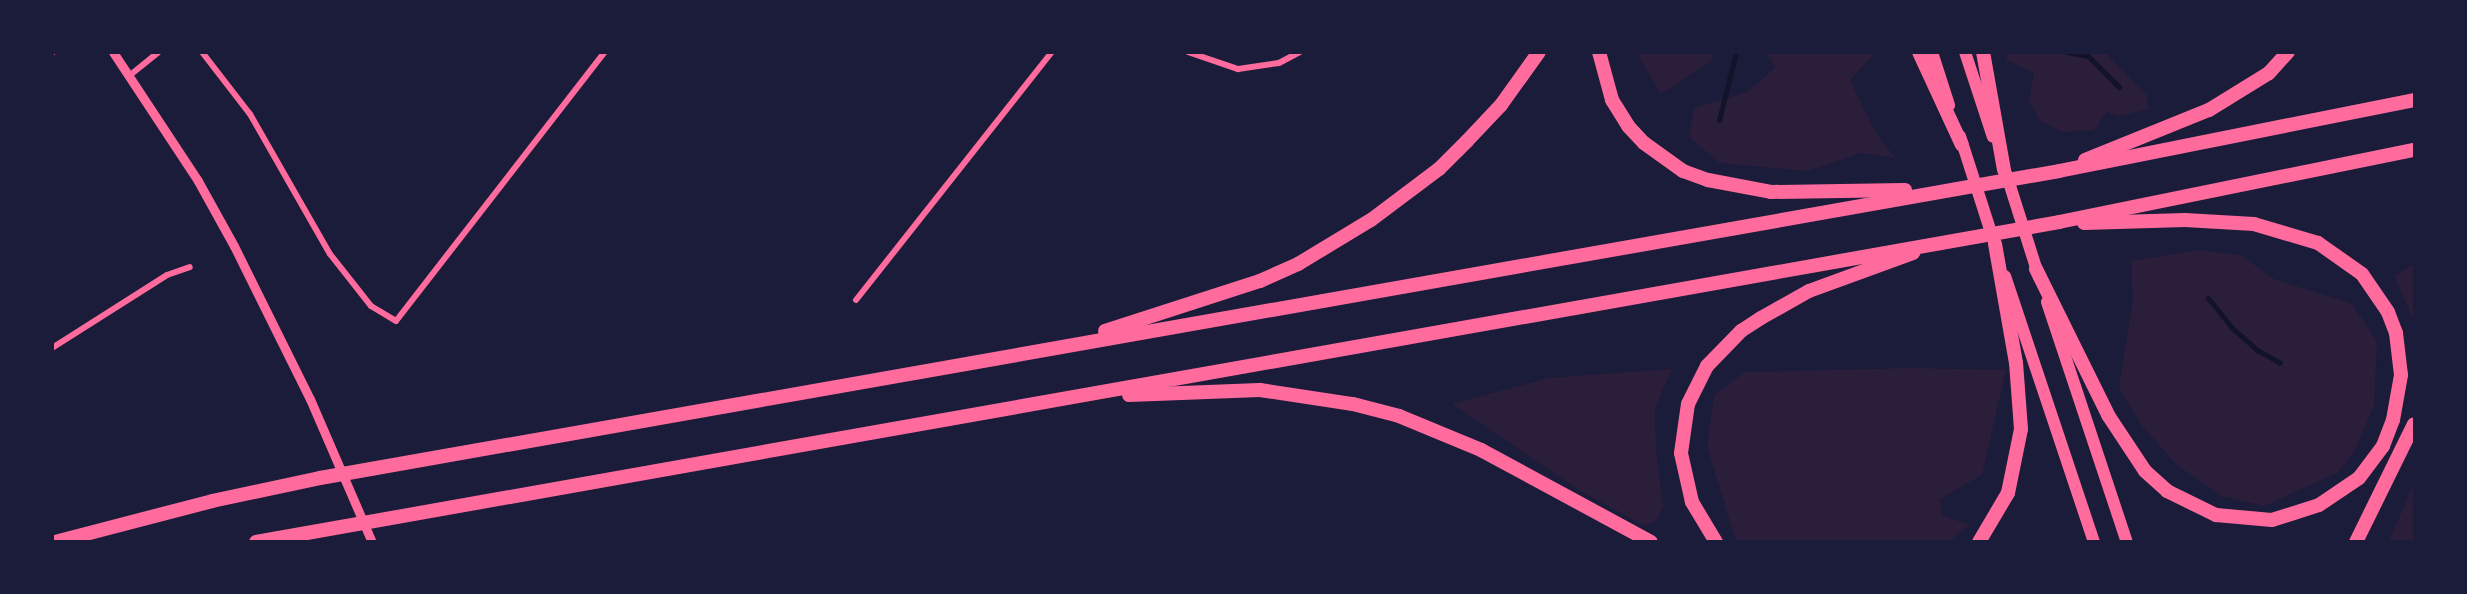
<!DOCTYPE html>
<html>
<head>
<meta charset="utf-8">
<style>
	body { margin:0 }
	#map { position:relative; width:2467px; height:594px; overflow:hidden; background:#1b1b3a; font-family:Manrope,sans-serif }
	div>[style] { position:absolute }
	.green>* { inset:0; background:#2a1e3b }
	.stream>* { height:5px; margin:-2.5px; padding:0 2.5px; transform-origin:2.5px; border-radius:2.5px; background:#12122b }
	.minor>* { height:6px; margin:-3px; padding:0 3px; transform-origin:3px; border-radius:3px; background:#ff6b9d }
	.tertiary>* { height:9px; margin:-4.5px; padding:0 4.5px; transform-origin:4.5px; border-radius:4.5px; background:#ff6b9d }
	.primary>* { height:12px; margin:-6px; padding:0 6px; transform-origin:6px; border-radius:6px; background:#ff6b9d }
	.motorway>* { height:14px; margin:-7px; padding:0 7px; transform-origin:7px; border-radius:7px; background:#ff6b9d }
	span { translate:-50% -50%; white-space:nowrap; text-align:center; line-height:1.15; -webkit-text-stroke:6px #1b1b3a; paint-order:stroke }
	.frame { position:absolute; inset:0; border:54px solid #1b1b3a; pointer-events:none }
</style>
</head>
<body>
<div id="map">
	<div class="green">
		<i style="clip-path:polygon(1637px 53px,1637px 52px,1714px 53px,1711px 61px,1661px 94px)"></i>
		<i style="clip-path:polygon(1765px 53px,1875px 53px,1850px 80px,1875px 131px,1895px 158px,1861px 153px,1807px 171px,1720px 163px,1689px 137px,1694px 108px,1747px 92px,1776px 67px)"></i>
		<i style="clip-path:polygon(2007px 53px,2106px 53px,2147px 96px,2149px 109px,2120px 116px,2107px 112px,2094px 130px,2062px 132px,2039px 120px,2029px 100px,2034px 73px,2007px 60px)"></i>
		<i style="clip-path:polygon(2198px 250px,2241px 255px,2274px 279px,2352px 304px,2377px 341px,2374px 406px,2354px 452px,2337px 473px,2264px 506px,2221px 496px,2177px 465px,2142px 426px,2119px 388px,2133px 300px,2131px 261px)"></i>
		<i style="clip-path:polygon(2414px 264px,2414px 322px,2394px 276px)"></i>
		<i style="clip-path:polygon(1912px 368px,2006px 370px,1982px 475px,1940px 499px,1943px 516px,1970px 525px,1950px 541px,1736px 541px,1707px 447px,1714px 396px,1744px 372px)"></i>
		<i style="clip-path:polygon(1672px 369px,1655px 408px,1656px 449px,1663px 506px,1658px 519px,1645px 526px,1579px 490px,1452px 404px,1548px 378px)"></i>
		<i style="clip-path:polygon(2414px 483px,2414px 541px,2389px 541px)"></i>
	</div>
	<div class="stream">
		<i style="left:2067px;top:52px;width:21px;rotate:11deg"></i>
		<i style="left:2088px;top:56px;width:44px;rotate:45deg"></i>
		<i style="left:1719px;top:120px;width:70px;rotate:-76deg"></i>
		<i style="left:2208px;top:298px;width:38px;rotate:51deg"></i>
		<i style="left:2232px;top:328px;width:33px;rotate:41deg"></i>
		<i style="left:2257px;top:350px;width:26px;rotate:29deg"></i>
	</div>
	<div class="minor">
		<i style="left:202px;top:52px;width:78px;rotate:52.3deg"></i>
		<i style="left:250px;top:114px;width:161px;rotate:60.3deg"></i>
		<i style="left:330px;top:254px;width:66px;rotate:51.7deg"></i>
		<i style="left:371px;top:306px;width:29px;rotate:31deg"></i>
		<i style="left:396px;top:321px;width:341px;rotate:-52.2deg"></i>
		<i style="left:1188px;top:52px;width:53px;rotate:18.8deg"></i>
		<i style="left:1238px;top:69px;width:41px;rotate:-8.3deg"></i>
		<i style="left:1279px;top:63px;width:24px;rotate:-28deg"></i>
		<i style="left:52px;top:53px;width:1px;rotate:-45deg"></i>
		<i style="left:129px;top:76px;width:38px;rotate:-39deg"></i>
		<i style="left:856px;top:300px;width:316px;rotate:-51.7deg"></i>
		<i style="left:52px;top:348px;width:136px;rotate:-32.4deg"></i>
		<i style="left:167px;top:275px;width:24px;rotate:-19deg"></i>
	</div>
	<div class="tertiary">
		<i style="left:113px;top:52px;width:154px;rotate:56.6deg"></i>
		<i style="left:198px;top:181px;width:74px;rotate:61deg"></i>
		<i style="left:234px;top:246px;width:171px;rotate:63.6deg"></i>
		<i style="left:310px;top:399px;width:156px;rotate:66.6deg"></i>
	</div>
	<div class="primary">
		<i style="left:1932px;top:52px;width:56px;rotate:72.2deg"></i>
		<i style="left:1965px;top:52px;width:89px;rotate:71.8deg"></i>
		<i style="left:1960px;top:136px;width:111px;rotate:72.2deg"></i>
		<i style="left:2006px;top:173px;width:109px;rotate:72.4deg"></i>
		<i style="left:2005px;top:276px;width:280px;rotate:71.5deg"></i>
		<i style="left:2047px;top:302px;width:253px;rotate:71.6deg"></i>
	</div>
	<div class="motorway">
		<i style="left:1599px;top:52px;width:50px;rotate:74.8deg"></i>
		<i style="left:1612px;top:100px;width:31px;rotate:58deg"></i>
		<i style="left:1628px;top:126px;width:23px;rotate:47deg"></i>
		<i style="left:1644px;top:143px;width:48px;rotate:35.7deg"></i>
		<i style="left:1683px;top:171px;width:27px;rotate:20deg"></i>
		<i style="left:1708px;top:180px;width:64px;rotate:10.8deg"></i>
		<i style="left:1771px;top:192px;width:134px;rotate:-0.9deg"></i>
		<i style="left:1919px;top:52px;width:102px;rotate:65.2deg"></i>
		<i style="left:1983px;top:52px;width:120px;rotate:79.9deg"></i>
		<i style="left:2085px;top:160px;width:134px;rotate:-22deg"></i>
		<i style="left:2209px;top:110px;width:70px;rotate:-31.7deg"></i>
		<i style="left:2269px;top:73px;width:28px;rotate:-48deg"></i>
		<i style="left:2036px;top:269px;width:163px;rotate:63.7deg"></i>
		<i style="left:2108px;top:415px;width:67px;rotate:56.5deg"></i>
		<i style="left:2145px;top:471px;width:30px;rotate:42deg"></i>
		<i style="left:2167px;top:491px;width:55px;rotate:26.1deg"></i>
		<i style="left:2216px;top:515px;width:56px;rotate:5.1deg"></i>
		<i style="left:2272px;top:520px;width:49px;rotate:-17.7deg"></i>
		<i style="left:2319px;top:505px;width:48px;rotate:-34deg"></i>
		<i style="left:2359px;top:478px;width:40px;rotate:-53deg"></i>
		<i style="left:2383px;top:446px;width:28px;rotate:-69deg"></i>
		<i style="left:2393px;top:420px;width:46px;rotate:-79.9deg"></i>
		<i style="left:2401px;top:375px;width:42px;rotate:-96.8deg"></i>
		<i style="left:2396px;top:333px;width:22px;rotate:-111deg"></i>
		<i style="left:2388px;top:312px;width:46px;rotate:-124.4deg"></i>
		<i style="left:2362px;top:274px;width:54px;rotate:-144.8deg"></i>
		<i style="left:2318px;top:243px;width:67px;rotate:-163.5deg"></i>
		<i style="left:2254px;top:224px;width:69px;rotate:-176.7deg"></i>
		<i style="left:2185px;top:220px;width:101px;rotate:178.3deg"></i>
		<i style="left:1105px;top:331px;width:163px;rotate:-17.9deg"></i>
		<i style="left:1260px;top:281px;width:42px;rotate:-24.1deg"></i>
		<i style="left:1298px;top:264px;width:85px;rotate:-31.1deg"></i>
		<i style="left:1371px;top:220px;width:85px;rotate:-36.9deg"></i>
		<i style="left:1439px;top:169px;width:40px;rotate:-45deg"></i>
		<i style="left:1467px;top:141px;width:50px;rotate:-46.6deg"></i>
		<i style="left:1501px;top:105px;width:65px;rotate:-54.4deg"></i>
		<i style="left:1129px;top:395px;width:131px;rotate:-2.2deg"></i>
		<i style="left:1260px;top:390px;width:94px;rotate:8.6deg"></i>
		<i style="left:1353px;top:404px;width:48px;rotate:14.6deg"></i>
		<i style="left:1399px;top:416px;width:89px;rotate:22.5deg"></i>
		<i style="left:1481px;top:450px;width:193px;rotate:28.4deg"></i>
		<i style="left:55px;top:542px;width:162px;rotate:-14.6deg"></i>
		<i style="left:212px;top:501px;width:110px;rotate:-12deg"></i>
		<i style="left:320px;top:478px;width:1766px;rotate:-10.01deg"></i>
		<i style="left:2059px;top:171px;width:362px;rotate:-11.3deg"></i>
		<i style="left:256px;top:542px;width:1831px;rotate:-10.06deg"></i>
		<i style="left:2059px;top:222px;width:362px;rotate:-11.5deg"></i>
		<i style="left:1716px;top:542px;width:47px;rotate:-121deg"></i>
		<i style="left:1692px;top:502px;width:50px;rotate:-102.7deg"></i>
		<i style="left:1681px;top:453px;width:49px;rotate:-81.9deg"></i>
		<i style="left:1688px;top:404px;width:42px;rotate:-63.4deg"></i>
		<i style="left:1707px;top:366px;width:49px;rotate:-45.8deg"></i>
		<i style="left:1741px;top:331px;width:24px;rotate:-33deg"></i>
		<i style="left:1761px;top:318px;width:55px;rotate:-29.4deg"></i>
		<i style="left:1809px;top:291px;width:111px;rotate:-20.1deg"></i>
		<i style="left:1979px;top:542px;width:57px;rotate:-59.4deg"></i>
		<i style="left:2008px;top:493px;width:65px;rotate:-78.5deg"></i>
		<i style="left:2021px;top:429px;width:66px;rotate:-94.3deg"></i>
		<i style="left:2016px;top:363px;width:121px;rotate:-100deg"></i>
		<i style="left:2356px;top:542px;width:131px;rotate:-63.8deg"></i>
	</div>
	<div class="frame"></div>
</div>
</body>
</html>
